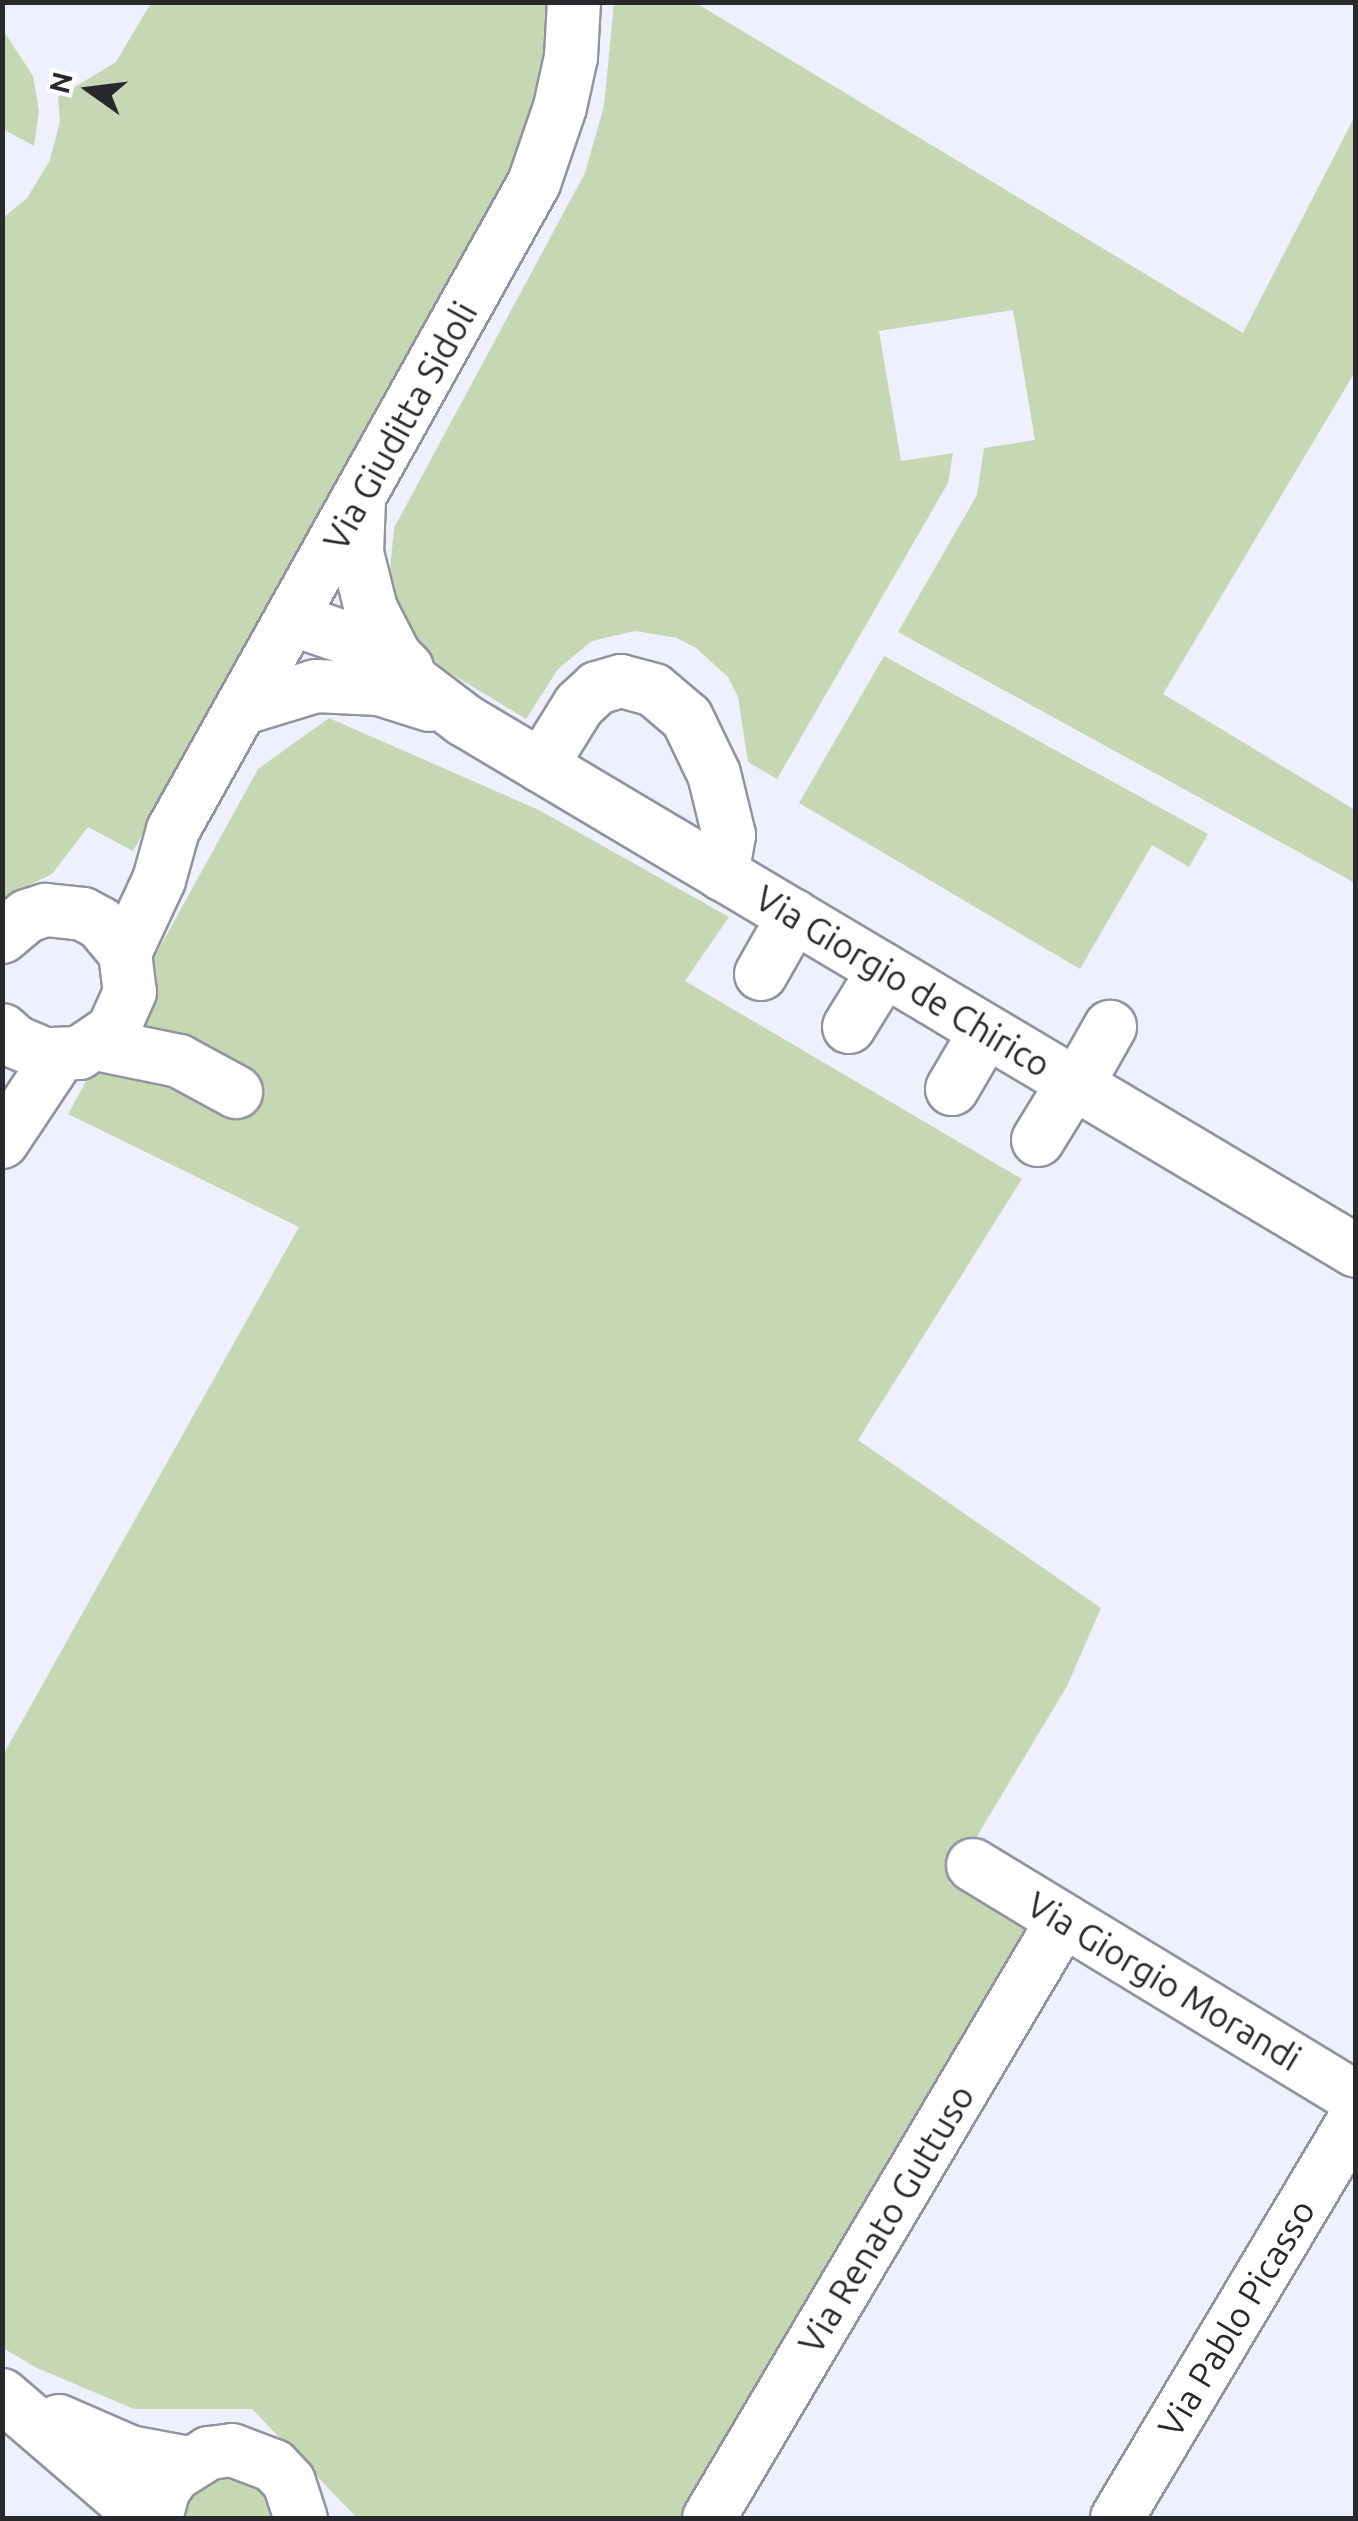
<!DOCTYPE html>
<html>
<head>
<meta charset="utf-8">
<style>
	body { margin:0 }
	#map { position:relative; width:1358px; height:2521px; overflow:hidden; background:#eef1fd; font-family:Ubuntu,sans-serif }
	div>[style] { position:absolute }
	.green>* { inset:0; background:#c6d7b3 }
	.roads { filter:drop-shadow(2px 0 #91949e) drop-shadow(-2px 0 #91949e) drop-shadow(0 2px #91949e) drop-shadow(0 -2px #91949e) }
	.minor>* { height:52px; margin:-26px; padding:0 26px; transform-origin:26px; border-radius:26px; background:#fff }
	span { translate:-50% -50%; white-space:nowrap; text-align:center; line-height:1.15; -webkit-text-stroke:8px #fff; paint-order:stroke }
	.street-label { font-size:35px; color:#28292d }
	.frame { position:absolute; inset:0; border:5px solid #28292d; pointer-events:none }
	.north { position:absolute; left:40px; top:40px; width:100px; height:100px; -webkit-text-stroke:8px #fff; paint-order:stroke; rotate:284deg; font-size:28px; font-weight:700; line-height:40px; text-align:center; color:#28292d }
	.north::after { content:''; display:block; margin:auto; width:35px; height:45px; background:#28292d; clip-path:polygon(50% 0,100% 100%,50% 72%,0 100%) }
</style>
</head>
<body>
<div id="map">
	<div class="green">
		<i style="clip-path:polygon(151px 3px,549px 3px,544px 67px,527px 138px,498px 202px,133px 851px,88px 827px,52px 874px,3px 898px,3px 218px,27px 198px,49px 162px,60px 122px,58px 97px,116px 62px)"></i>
		<i style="clip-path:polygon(614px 3px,696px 3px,1243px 333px,1355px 116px,1355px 372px,1163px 694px,1355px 810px,1355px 883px,898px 632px,977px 495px,984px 448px,1035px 440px,1013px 310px,879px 331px,901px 461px,953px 453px,948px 483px,777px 779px,748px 762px,738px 697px,728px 677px,696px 648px,677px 638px,635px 631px,592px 641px,558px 669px,526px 719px,445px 670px,416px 643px,401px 619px,389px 580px,394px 528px,585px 173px,604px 106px)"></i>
		<i style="clip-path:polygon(3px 30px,33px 76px,39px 111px,34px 146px,3px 129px)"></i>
		<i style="clip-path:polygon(884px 656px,1208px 834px,1189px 867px,1152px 845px,1080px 969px,799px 803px)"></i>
		<i style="clip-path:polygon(329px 718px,539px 810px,729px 917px,685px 981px,1022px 1179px,858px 1440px,1101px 1608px,1067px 1686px,949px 1883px,1032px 1931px,681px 2518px,357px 2518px,252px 2409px,134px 2409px,37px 2368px,3px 2348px,3px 1755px,299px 1227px,68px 1114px,258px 769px)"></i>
		<i style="clip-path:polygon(225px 2472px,258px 2481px,281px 2518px,176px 2518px,193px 2486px)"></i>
	</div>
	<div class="roads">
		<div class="minor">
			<i style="left:359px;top:499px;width:54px;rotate:92.1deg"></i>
			<i style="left:357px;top:553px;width:58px;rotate:76deg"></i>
			<i style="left:371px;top:609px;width:53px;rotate:62.9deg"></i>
			<i style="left:395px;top:656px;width:17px;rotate:45deg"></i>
			<i style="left:291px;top:619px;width:77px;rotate:18.9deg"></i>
			<i style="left:364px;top:644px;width:126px;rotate:37.2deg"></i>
			<i style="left:464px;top:720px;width:1038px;rotate:30.76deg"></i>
			<i style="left:241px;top:709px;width:78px;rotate:-17deg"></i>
			<i style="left:316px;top:686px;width:63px;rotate:2.7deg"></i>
			<i style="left:379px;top:689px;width:53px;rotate:17.4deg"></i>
			<i style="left:541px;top:766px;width:72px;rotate:-58.1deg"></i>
			<i style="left:579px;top:705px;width:25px;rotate:-43deg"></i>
			<i style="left:597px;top:688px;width:25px;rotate:-16deg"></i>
			<i style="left:621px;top:681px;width:34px;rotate:15deg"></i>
			<i style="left:654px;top:690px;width:43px;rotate:40.3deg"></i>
			<i style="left:687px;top:718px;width:62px;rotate:64.3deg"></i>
			<i style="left:714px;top:774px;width:63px;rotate:76.2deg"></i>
			<i style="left:729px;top:835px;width:40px;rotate:100deg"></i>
			<i style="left:2px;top:937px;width:33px;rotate:-40deg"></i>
			<i style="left:27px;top:916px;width:20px;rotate:-18deg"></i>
			<i style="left:46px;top:910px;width:37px;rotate:6deg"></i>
			<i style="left:83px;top:914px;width:19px;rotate:28deg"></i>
			<i style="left:100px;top:923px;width:39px;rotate:50deg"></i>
			<i style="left:125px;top:953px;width:39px;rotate:83deg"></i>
			<i style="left:130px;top:992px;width:42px;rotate:114.1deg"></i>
			<i style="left:113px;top:1030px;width:41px;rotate:145.9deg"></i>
			<i style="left:79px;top:1053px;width:35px;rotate:178deg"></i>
			<i style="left:44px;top:1054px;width:30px;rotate:-157deg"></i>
			<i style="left:16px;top:1042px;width:18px;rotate:-139deg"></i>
			<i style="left:125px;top:953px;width:81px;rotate:-65deg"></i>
			<i style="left:159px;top:880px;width:52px;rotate:-74.4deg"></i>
			<i style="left:173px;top:830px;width:741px;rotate:-60.84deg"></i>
			<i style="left:534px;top:183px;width:80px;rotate:-71.1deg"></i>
			<i style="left:560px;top:107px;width:51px;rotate:-77.6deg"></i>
			<i style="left:571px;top:57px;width:55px;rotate:-86.9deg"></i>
			<i style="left:761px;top:974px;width:67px;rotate:-60.4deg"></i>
			<i style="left:849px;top:1027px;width:67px;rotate:-58.4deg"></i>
			<i style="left:96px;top:1044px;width:85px;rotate:11.6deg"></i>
			<i style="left:179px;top:1061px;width:65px;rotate:28.5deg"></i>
			<i style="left:1077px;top:1085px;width:67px;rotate:-60.4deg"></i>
			<i style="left:952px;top:1089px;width:67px;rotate:-59.6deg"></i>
			<i style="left:1038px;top:1140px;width:67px;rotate:-58.4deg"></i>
			<i style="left:2px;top:1142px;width:105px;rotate:-56.3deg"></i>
			<i style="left:973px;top:1865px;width:448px;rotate:31.3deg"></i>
			<i style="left:2px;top:2395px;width:189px;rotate:40.7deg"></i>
			<i style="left:59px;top:2421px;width:77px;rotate:23.6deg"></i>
			<i style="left:130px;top:2452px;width:60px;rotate:10.6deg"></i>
			<i style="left:156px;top:2518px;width:28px;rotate:-75deg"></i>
			<i style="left:163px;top:2491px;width:19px;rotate:-55deg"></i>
			<i style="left:174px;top:2475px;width:41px;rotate:-32.2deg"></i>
			<i style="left:209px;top:2453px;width:23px;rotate:-7deg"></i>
			<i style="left:232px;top:2450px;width:45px;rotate:20.9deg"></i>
			<i style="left:274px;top:2466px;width:22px;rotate:47deg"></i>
			<i style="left:289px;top:2482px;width:38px;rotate:72deg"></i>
			<i style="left:709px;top:2518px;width:695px;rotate:-59.38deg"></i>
			<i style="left:1117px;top:2518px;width:467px;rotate:-59.2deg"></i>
		</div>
	</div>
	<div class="street-label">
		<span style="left:400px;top:426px;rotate:-61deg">Via Giuditta Sidoli</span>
		<span style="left:903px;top:981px;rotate:31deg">Via Giorgio de Chirico</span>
		<span style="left:1164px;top:1981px;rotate:31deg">Via Giorgio Morandi</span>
		<span style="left:886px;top:2219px;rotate:-59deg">Via Renato Guttuso</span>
		<span style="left:1236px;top:2318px;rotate:-59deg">Via Pablo Picasso</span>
	</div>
	<div class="frame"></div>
	<div class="north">N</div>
</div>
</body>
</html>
